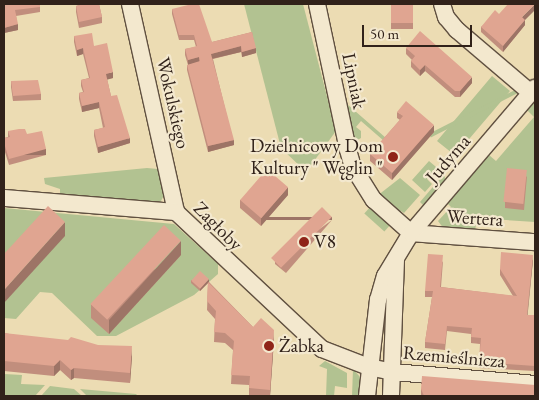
<!DOCTYPE html>
<html>
<head>
<meta charset="utf-8">
<style>
	body { margin:0 }
	#map { position:relative; width:539px; height:400px; overflow:hidden; background:#ecdcb3; font-family:"EB Garamond",serif }
	div>[style] { position:absolute }
	.green>* { inset:0; background:#b2c291; transform-origin:0 0 }
	.roads { filter:drop-shadow(1px 0 #605040) drop-shadow(-1px 0 #605040) drop-shadow(0 1px #605040) drop-shadow(0 -1px #605040) }
	.street>* { height:16px; margin:-8px; padding:0 8px; transform-origin:8px; border-radius:8px; background:#f3e8ce }
	.wall>* { inset:0; background:#c18e7d; transform-origin:0 0 }
	.shaded-wall>* { inset:0; background:#9d7466; transform-origin:0 0 }
	.building>* { inset:0; background:#e0a591; transform-origin:0 0 }
	.dots>* { width:14px; height:14px; translate:-50% -50%; box-sizing:border-box; border:2px solid #f3e8ce; border-radius:50% }
	span { translate:-50% -50%; white-space:nowrap; text-align:center; line-height:1.15; -webkit-text-stroke:4.5px #f3e8ce; paint-order:stroke }
	.street-label { font-size:19px; color:#31221a }
	.poi-label { font-size:19px; color:#31221a }
	.right { translate:-100% -50%; text-align:right }
	.left { translate:0 -50%; text-align:left }
	.frame { position:absolute; inset:0; border:5px solid #31221a; pointer-events:none }
	.scale { position:absolute; left:362px; top:25px; width:110px; height:22px; box-sizing:border-box; border:2px solid #31221a; border-top:0; padding-left:6px; font-size:15px; line-height:18px; white-space:nowrap; color:#31221a; -webkit-text-stroke:4px #f3e8ce; paint-order:stroke }
</style>
</head>
<body>
<div id="map">
	<div class="green">
		<i style="clip-path:polygon(244px 4px,303px 4px,336px 131px,306px 172px,281px 148px)"></i>
		<i style="clip-path:polygon(492px 76px,510px 91px,464px 145px,461px 142px,452px 153px,437px 141px)"></i>
		<i style="left:519px;top:88px;width:4px;height:101px;rotate:63deg"></i>
		<i style="clip-path:polygon(535px 101px,535px 222px,477px 218px,475px 231px,444px 229px,438px 221px,451px 207px,447px 203px,489px 155px,496px 161px,534px 117px,527px 110px)"></i>
		<i style="clip-path:polygon(347px 104px,386px 138px,384px 141px,361px 121px,356px 127px,361px 131px,361px 138px,352px 143px,344px 106px)"></i>
		<i style="clip-path:polygon(429px 161px,442px 172px,438px 176px,433px 172px,427px 179px,432px 184px,425px 192px,412px 180px)"></i>
		<i style="clip-path:polygon(147px 168px,158px 169px,165px 193px,161px 201px,150px 206px,60px 197px,60px 189px,45px 184px,44px 178px)"></i>
		<i style="clip-path:polygon(444px 174px,446px 182px,425px 207px,420px 202px)"></i>
		<i style="clip-path:polygon(400px 178px,420px 195px,404px 213px,401px 211px,397px 215px,377px 196px)"></i>
		<i style="left:371px;top:206px;width:27px;height:10px;rotate:42deg"></i>
		<i style="clip-path:polygon(4px 208px,174px 224px,218px 264px,218px 274px,194px 295px,116px 336px,97px 336px,52px 293px,40px 292px,16px 319px,4px 318px)"></i>
		<i style="clip-path:polygon(325px 361px,347px 373px,347px 388px,335px 386px,334px 396px,326px 396px,327px 369px,319px 366px)"></i>
		<i style="clip-path:polygon(353px 369px,360px 377px,360px 396px,352px 396px)"></i>
		<i style="clip-path:polygon(4px 374px,22px 375px,21px 384px,45px 385px,35px 396px,4px 396px)"></i>
		<i style="clip-path:polygon(50px 386px,74px 389px,82px 396px,41px 396px)"></i>
		<i style="clip-path:polygon(80px 389px,136px 394px,138px 396px,87px 396px)"></i>
	</div>
	<div class="roads">
		<div class="street">
			<i style="left:130px;top:4px;width:213px;rotate:77.5deg"></i>
			<i style="left:317px;top:4px;width:149px;rotate:78deg"></i>
			<i style="left:348px;top:150px;width:18px;rotate:74deg"></i>
			<i style="left:353px;top:167px;width:39px;rotate:58deg"></i>
			<i style="left:374px;top:200px;width:50px;rotate:41.7deg"></i>
			<i style="left:411px;top:233px;width:124px;rotate:4.2deg"></i>
			<i style="left:442px;top:4px;width:14px;rotate:73deg"></i>
			<i style="left:446px;top:17px;width:17px;rotate:50deg"></i>
			<i style="left:457px;top:30px;width:97px;rotate:40.4deg"></i>
			<i style="left:4px;top:198px;width:173px;rotate:4.7deg"></i>
			<i style="left:176px;top:212px;width:200px;rotate:43.2deg"></i>
			<i style="left:322px;top:349px;width:50px;rotate:21deg"></i>
			<i style="left:369px;top:367px;width:25px;rotate:12deg"></i>
			<i style="left:393px;top:372px;width:143px;rotate:4.8deg"></i>
			<i style="left:367px;top:396px;width:97px;rotate:-83.5deg"></i>
			<i style="left:378px;top:300px;width:25px;rotate:-74deg"></i>
			<i style="left:385px;top:276px;width:50px;rotate:-58.8deg"></i>
			<i style="left:411px;top:233px;width:191px;rotate:-49.5deg"></i>
			<i style="left:391px;top:396px;width:137px;rotate:-87.9deg"></i>
		</div>
	</div>
	<div class="wall">
		<i style="clip-path:polygon(4px 4px,40px 7px,40px 12px,16px 16px,18px 30px,4px 33px)"></i>
		<i style="clip-path:polygon(79px 4px,99px 4px,102px 17px,102px 23px,79px 28px,76px 12px,76px 6px,79px 5px)"></i>
		<i style="left:391px;top:4px;width:22px;height:25px"></i>
		<i style="clip-path:polygon(172px 9px,212px 42px,252px 32px,256px 53px,242px 57px,241px 52px,213px 59px,234px 145px,208px 152px,187px 70px,187px 65px,188px 65px,185px 55px,185px 49px,196px 47px,194px 40px,179px 40px,172px 14px)"></i>
		<i style="clip-path:polygon(499px 14px,525px 20px,525px 25px,503px 52px,481px 32px,481px 27px)"></i>
		<i style="clip-path:polygon(74px 36px,94px 46px,113px 78px,107px 79px,111px 96px,130px 143px,98px 153px,94px 136px,94px 130px,103px 128px,99px 108px,82px 112px,79px 99px,79px 93px,83px 92px,81px 86px,81px 80px,89px 78px,83px 54px,77px 56px,74px 42px)"></i>
		<i style="clip-path:polygon(406px 48px,472px 83px,460px 97px,455px 97px,425px 71px,420px 76px,411px 67px,411px 61px,412px 60px,406px 54px)"></i>
		<i style="clip-path:polygon(11px 81px,41px 94px,41px 100px,13px 101px,11px 87px)"></i>
		<i style="clip-path:polygon(397px 112px,434px 132px,392px 180px,370px 161px,370px 154px,400px 120px,397px 118px)"></i>
		<i style="clip-path:polygon(8px 131px,27px 134px,46px 155px,9px 165px,4px 149px,4px 138px,8px 137px)"></i>
		<i style="clip-path:polygon(527px 176px,524px 210px,505px 208px,505px 202px)"></i>
		<i style="clip-path:polygon(288px 195px,261px 226px,240px 208px,240px 200px)"></i>
		<i style="clip-path:polygon(332px 220px,286px 273px,275px 264px,275px 261px)"></i>
		<i style="clip-path:polygon(181px 255px,109px 334px,91px 318px,91px 304px)"></i>
		<i style="clip-path:polygon(533px 260px,527px 315px,535px 315px,535px 371px,479px 368px,480px 344px,471px 343px,471px 334px,447px 331px,445px 350px,425px 348px,425px 342px,432px 297px,425px 297px,425px 291px,443px 261px,441px 287px,513px 296px,500px 275px,500px 269px)"></i>
		<i style="clip-path:polygon(191px 280px,209px 282px,253px 327px,274px 340px,270px 396px,249px 396px,249px 385px,231px 384px,233px 350px,225px 343px,214px 342px,215px 319px,207px 310px,208px 283px,200px 291px,191px 283px)"></i>
		<i style="clip-path:polygon(4px 333px,132px 356px,130px 383px,74px 378px,71px 380px,60px 370px,54px 376px,4px 371px)"></i>
		<i style="clip-path:polygon(421px 389px,535px 396px,421px 396px)"></i>
	</div>
	<div class="shaded-wall">
		<i style="clip-path:polygon(535px 4px,535px 10px,525px 20px,525px 25px,503px 52px,503px 46px,522px 17px)"></i>
		<i style="clip-path:polygon(18px 24px,18px 30px,4px 33px,4px 28px)"></i>
		<i style="clip-path:polygon(241px 46px,241px 52px,211px 59px,211px 54px)"></i>
		<i style="clip-path:polygon(83px 48px,83px 54px,77px 56px,77px 50px)"></i>
		<i style="clip-path:polygon(256px 48px,256px 53px,242px 57px,242px 52px)"></i>
		<i style="clip-path:polygon(199px 57px,199px 62px,188px 65px,188px 60px)"></i>
		<i style="clip-path:polygon(425px 65px,425px 71px,420px 76px,420px 70px)"></i>
		<i style="clip-path:polygon(113px 72px,113px 78px,106px 80px,106px 74px)"></i>
		<i style="clip-path:polygon(472px 77px,472px 83px,460px 97px,460px 91px)"></i>
		<i style="clip-path:polygon(99px 102px,99px 108px,82px 112px,82px 106px)"></i>
		<i style="clip-path:polygon(434px 125px,434px 132px,392px 180px,392px 173px)"></i>
		<i style="clip-path:polygon(130px 138px,130px 143px,98px 153px,98px 147px)"></i>
		<i style="clip-path:polygon(234px 140px,234px 145px,208px 152px,208px 146px)"></i>
		<i style="left:46px;top:149px;width:6px;height:38px;rotate:90deg"></i>
		<i style="clip-path:polygon(288px 187px,288px 195px,261px 226px,261px 218px)"></i>
		<i style="left:332px;top:217px;width:3px;height:70px;rotate:90deg"></i>
		<i style="clip-path:polygon(65px 222px,65px 236px,4px 303px,4px 290px)"></i>
		<i style="clip-path:polygon(181px 241px,181px 255px,109px 334px,109px 320px)"></i>
		<i style="clip-path:polygon(533px 255px,533px 260px,527px 321px,527px 315px)"></i>
		<i style="clip-path:polygon(209px 279px,209px 282px,200px 291px,200px 288px)"></i>
		<i style="clip-path:polygon(274px 330px,274px 340px,270px 396px,270px 390px)"></i>
		<i style="clip-path:polygon(132px 346px,132px 356px,130px 383px,130px 373px)"></i>
		<i style="clip-path:polygon(60px 360px,60px 370px,54px 376px,54px 366px)"></i>
		<i style="clip-path:polygon(74px 368px,74px 378px,71px 380px,71px 370px)"></i>
	</div>
	<div class="building">
		<i style="clip-path:polygon(4px 4px,40px 4px,40px 7px,15px 10px,18px 24px,4px 28px)"></i>
		<i style="clip-path:polygon(80px 4px,99px 4px,102px 17px,79px 22px,76px 6px,80px 5px)"></i>
		<i style="clip-path:polygon(192px 4px,199px 4px,212px 42px,252px 32px,256px 48px,242px 52px,241px 46px,211px 54px,234px 140px,208px 146px,187px 65px,200px 61px,199px 57px,188px 60px,185px 49px,197px 46px,194px 35px,179px 35px,172px 9px)"></i>
		<i style="left:391px;top:4px;width:22px;height:19px"></i>
		<i style="clip-path:polygon(508px 4px,535px 4px,522px 17px,525px 20px,503px 46px,481px 27px,495px 10px,499px 14px)"></i>
		<i style="clip-path:polygon(420px 31px,472px 77px,460px 91px,455px 91px,425px 65px,420px 70px,411px 61px,415px 56px,406px 48px)"></i>
		<i style="clip-path:polygon(92px 33px,94px 46px,107px 43px,113px 72px,106px 74px,111px 96px,117px 95px,130px 138px,98px 147px,94px 130px,105px 127px,99px 102px,82px 106px,79px 93px,84px 92px,81px 80px,90px 78px,83px 48px,77px 50px,74px 36px)"></i>
		<i style="clip-path:polygon(38px 80px,41px 94px,13px 96px,11px 81px)"></i>
		<i style="clip-path:polygon(406px 101px,434px 125px,392px 173px,370px 154px,403px 116px,397px 112px)"></i>
		<i style="clip-path:polygon(19px 129px,25px 129px,27px 134px,42px 131px,46px 149px,9px 159px,4px 143px,4px 138px,10px 137px,8px 131px)"></i>
		<i style="left:507px;top:168px;width:20px;height:34px;rotate:6deg"></i>
		<i style="left:267px;top:169px;width:28px;height:41px;rotate:41deg"></i>
		<i style="clip-path:polygon(48px 206px,65px 222px,4px 290px,4px 254px)"></i>
		<i style="left:322px;top:207px;width:14px;height:72px;rotate:45deg"></i>
		<i style="left:164px;top:225px;width:23px;height:108px;rotate:43deg"></i>
		<i style="clip-path:polygon(501px 252px,533px 255px,527px 315px,535px 315px,535px 366px,479px 362px,481px 338px,471px 337px,472px 328px,447px 326px,445px 344px,425px 342px,433px 291px,425px 291px,428px 254px,443px 255px,440px 287px,517px 296px,500px 269px)"></i>
		<i style="left:200px;top:271px;width:12px;height:13px;rotate:42deg"></i>
		<i style="clip-path:polygon(208px 282px,253px 327px,261px 318px,274px 330px,270px 390px,249px 388px,250px 376px,231px 375px,234px 341px,225px 333px,214px 332px,216px 311px,207px 301px)"></i>
		<i style="clip-path:polygon(4px 333px,68px 340px,71px 337px,98px 345px,132px 346px,130px 373px,74px 368px,71px 370px,60px 360px,54px 366px,4px 361px)"></i>
		<i style="clip-path:polygon(422px 376px,535px 385px,535px 396px,424px 396px,421px 389px)"></i>
	</div>
	<div class="dots">
		<i style="left:393px;top:157px;background:#8f2418"></i>
		<i style="left:304px;top:242px;background:#8f2418"></i>
		<i style="left:269px;top:346px;background:#8f2418"></i>
	</div>
	<div class="street-label">
		<span style="left:354px;top:81px;rotate:78deg">Lipniak</span>
		<span style="left:173px;top:103px;rotate:77deg">Wokulskiego</span>
		<span style="left:448px;top:159px;rotate:-49deg">Judyma</span>
		<span style="left:475px;top:218px;rotate:4deg">Wertera</span>
		<span style="left:218px;top:226px;rotate:45deg">Zagłoby</span>
		<span style="left:454px;top:357px;rotate:5deg">Rzemieślnicza</span>
	</div>
	<div class="poi-label">
		<span class="right" style="left:383px;top:157px">Dzielnicowy Dom<br>Kultury " Węglin "</span>
		<span class="left" style="left:314px;top:242px">V8</span>
		<span class="left" style="left:279px;top:346px">Żabka</span>
	</div>
	<div class="frame"></div>
	<div class="scale">50 m</div>
</div>
</body>
</html>
